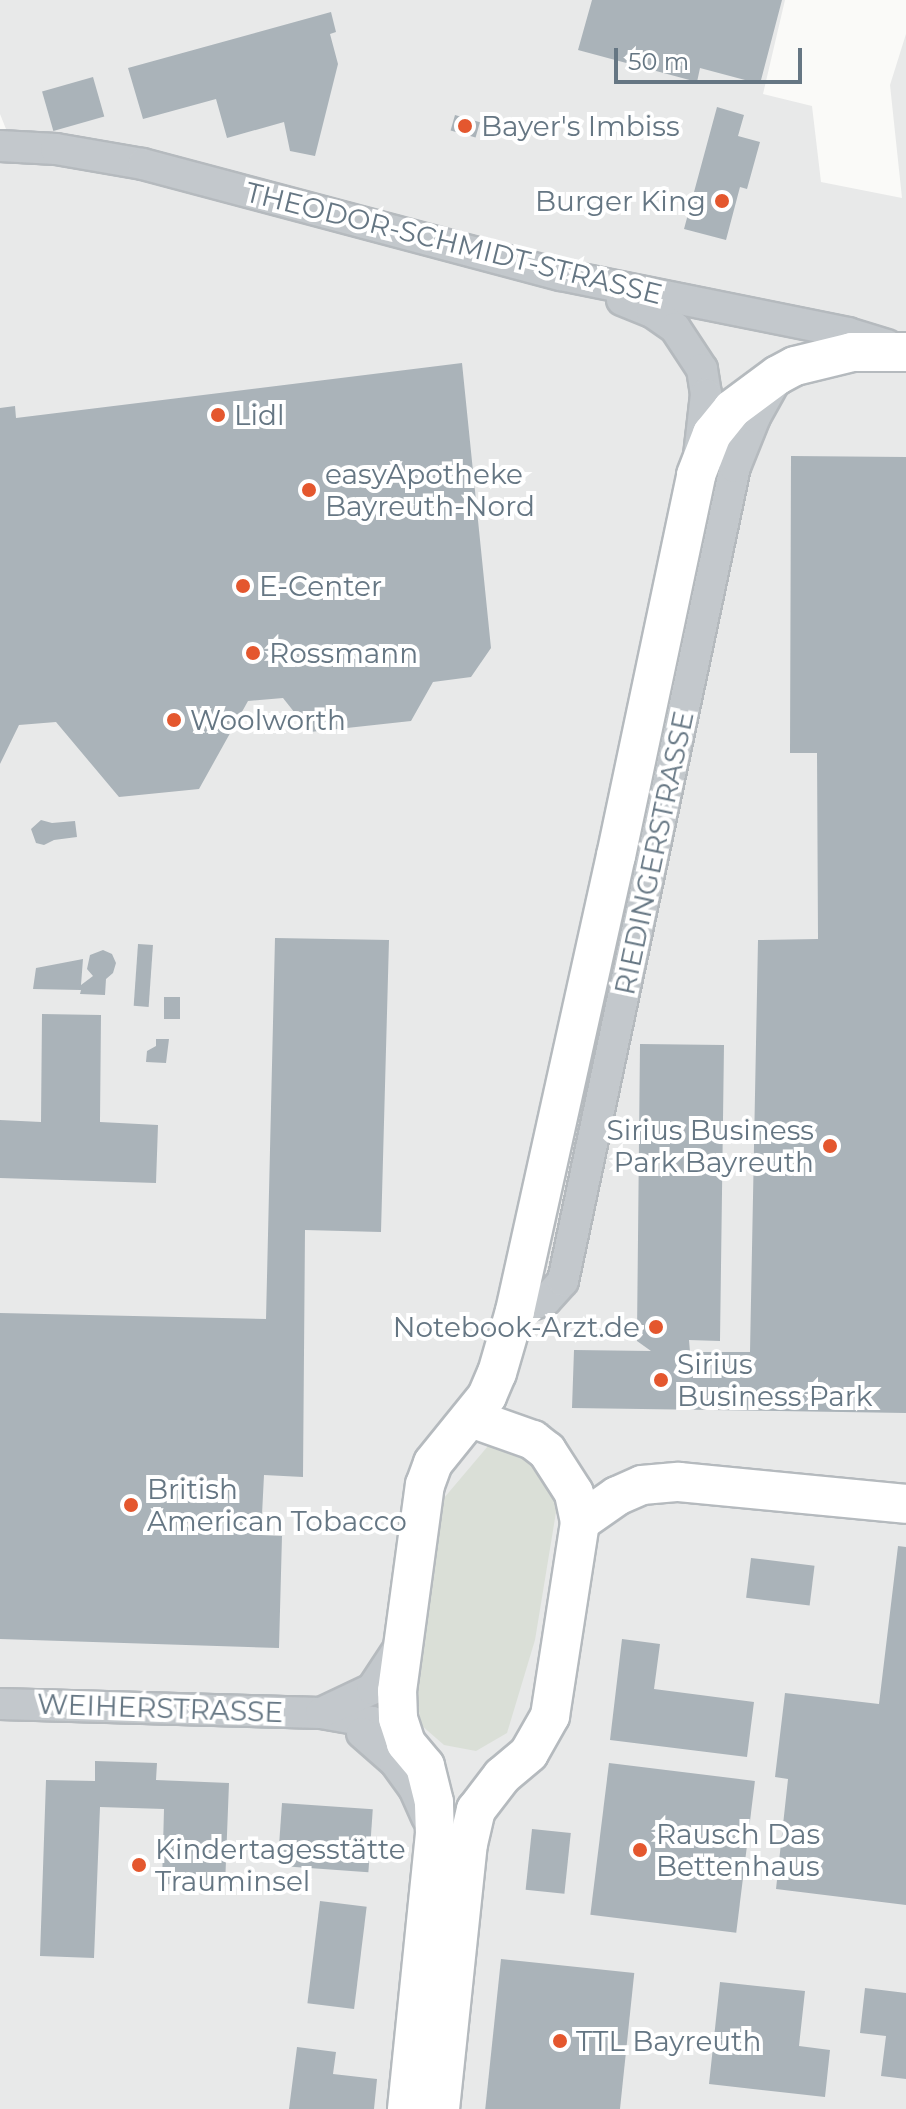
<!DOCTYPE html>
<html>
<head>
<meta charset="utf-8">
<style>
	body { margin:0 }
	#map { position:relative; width:906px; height:2109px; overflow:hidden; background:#fafaf8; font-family:Montserrat,sans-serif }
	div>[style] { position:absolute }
	.built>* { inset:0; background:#e8e9e9 }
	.green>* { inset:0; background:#dadfd7 }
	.building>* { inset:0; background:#aab3b9; transform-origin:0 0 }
	.roads { filter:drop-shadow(2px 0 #b5babe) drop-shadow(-2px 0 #b5babe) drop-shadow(0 2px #b5babe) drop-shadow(0 -2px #b5babe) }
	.minor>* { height:30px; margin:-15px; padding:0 15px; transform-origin:15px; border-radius:15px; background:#c3c8cc }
	.major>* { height:38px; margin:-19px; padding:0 19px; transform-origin:19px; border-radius:19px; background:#fff }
	.dots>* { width:22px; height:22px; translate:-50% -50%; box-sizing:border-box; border:4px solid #fff; border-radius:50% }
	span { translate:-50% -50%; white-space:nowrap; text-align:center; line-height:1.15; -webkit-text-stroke:8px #fff; paint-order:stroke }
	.poi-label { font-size:28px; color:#657683 }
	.left { translate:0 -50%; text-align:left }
	.right { translate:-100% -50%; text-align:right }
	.street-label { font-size:28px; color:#657683 }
	.scale { position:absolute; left:614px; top:48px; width:188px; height:36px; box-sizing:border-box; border:4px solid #657683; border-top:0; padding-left:10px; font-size:24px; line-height:28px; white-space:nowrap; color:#657683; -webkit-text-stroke:6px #fff; paint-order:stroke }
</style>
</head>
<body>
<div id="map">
	<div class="built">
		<i style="clip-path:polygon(0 0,785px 0,763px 94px,812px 106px,821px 182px,902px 198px,890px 85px,906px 34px,906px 2109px,0 2109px,0 130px,6px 129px,0 114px)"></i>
	</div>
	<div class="green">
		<i style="clip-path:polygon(517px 1444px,544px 1455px,558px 1500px,535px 1640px,507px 1733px,476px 1751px,444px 1745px,421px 1725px,417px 1698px,444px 1498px,488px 1446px)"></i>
	</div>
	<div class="building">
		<i style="clip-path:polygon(592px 0,782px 0,760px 84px,700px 68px,697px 82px,578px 50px)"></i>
		<i style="clip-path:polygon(331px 12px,336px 32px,330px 34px,338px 64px,315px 156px,290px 151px,284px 122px,227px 138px,216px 99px,143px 119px,128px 68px)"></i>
		<i style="left:93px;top:77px;width:41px;height:53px;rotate:74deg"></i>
		<i style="clip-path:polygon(717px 107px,744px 115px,738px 136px,760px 142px,747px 189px,740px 187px,726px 240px,684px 229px)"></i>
		<i style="left:455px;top:115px;width:26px;height:16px;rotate:16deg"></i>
		<i style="clip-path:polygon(462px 363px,491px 648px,471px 677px,433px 682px,411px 721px,310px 732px,283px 698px,248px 701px,199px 789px,119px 797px,56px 722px,19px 725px,0 764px,0 408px,15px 406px,16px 418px)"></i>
		<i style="clip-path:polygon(791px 456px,906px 457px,906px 1413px,572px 1408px,574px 1350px,651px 1351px,637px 1341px,637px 1334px,640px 1044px,724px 1045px,720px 1341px,689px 1340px,690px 1352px,750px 1352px,758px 940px,818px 939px,817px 753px,790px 753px)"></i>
		<i style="clip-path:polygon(41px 820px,52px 823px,75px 821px,77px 837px,54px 840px,44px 845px,36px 843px,31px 829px)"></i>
		<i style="clip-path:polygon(275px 938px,389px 940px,381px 1232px,305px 1230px,303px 1477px,264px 1475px,261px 1535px,282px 1536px,279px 1648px,0 1639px,0 1313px,266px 1319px)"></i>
		<i style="left:138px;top:944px;width:15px;height:62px;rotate:4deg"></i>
		<i style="clip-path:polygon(103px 950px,112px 954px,116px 963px,113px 973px,106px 979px,105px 995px,80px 994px,81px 990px,33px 989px,36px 968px,83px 959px,81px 985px,93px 976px,87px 969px,90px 955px)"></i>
		<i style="left:164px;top:997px;width:16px;height:22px"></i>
		<i style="clip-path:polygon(42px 1014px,101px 1015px,100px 1122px,158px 1125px,156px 1183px,0 1178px,0 1120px,41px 1122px)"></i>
		<i style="clip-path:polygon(156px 1039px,169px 1039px,166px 1063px,146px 1062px,147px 1051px,156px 1046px)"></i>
		<i style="clip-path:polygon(898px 1546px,906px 1547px,906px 1905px,776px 1889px,788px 1779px,775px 1777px,785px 1693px,879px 1704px)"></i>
		<i style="left:751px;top:1558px;width:64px;height:40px;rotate:7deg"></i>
		<i style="clip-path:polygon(622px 1639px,660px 1644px,654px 1689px,754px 1702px,747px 1757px,610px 1740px)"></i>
		<i style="clip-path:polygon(95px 1761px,157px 1763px,156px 1780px,229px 1783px,225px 1886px,162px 1884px,164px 1809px,100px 1807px,94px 1958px,40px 1956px,46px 1780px,95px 1781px)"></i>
		<i style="left:609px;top:1763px;width:147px;height:153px;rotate:7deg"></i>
		<i style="left:282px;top:1803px;width:91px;height:63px;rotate:4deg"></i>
		<i style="left:532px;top:1829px;width:39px;height:61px;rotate:6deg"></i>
		<i style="left:320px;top:1901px;width:47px;height:103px;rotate:7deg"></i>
		<i style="left:501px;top:1959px;width:134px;height:151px;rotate:6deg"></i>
		<i style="clip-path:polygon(720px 1982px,805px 1991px,799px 2046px,830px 2050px,825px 2097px,709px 2084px)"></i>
		<i style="clip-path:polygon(865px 1988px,906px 1993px,906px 2079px,881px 2076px,886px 2036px,860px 2033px)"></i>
		<i style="clip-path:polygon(297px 2047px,336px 2052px,333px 2074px,377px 2079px,374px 2109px,289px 2109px)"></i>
	</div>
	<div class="roads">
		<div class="minor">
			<i style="left:0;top:146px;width:56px;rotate:3.1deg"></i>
			<i style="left:56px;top:149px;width:88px;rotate:9.8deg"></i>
			<i style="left:143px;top:164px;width:432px;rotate:14.9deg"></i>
			<i style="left:561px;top:275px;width:293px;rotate:11.4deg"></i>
			<i style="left:848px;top:333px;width:41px;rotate:17.1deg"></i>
			<i style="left:622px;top:300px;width:32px;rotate:22deg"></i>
			<i style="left:652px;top:312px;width:28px;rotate:35deg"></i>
			<i style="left:675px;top:328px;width:49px;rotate:56.6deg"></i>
			<i style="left:702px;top:369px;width:25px;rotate:81deg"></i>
			<i style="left:706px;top:394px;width:61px;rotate:96.5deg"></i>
			<i style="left:515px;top:1311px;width:33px;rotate:-20deg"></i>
			<i style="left:546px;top:1300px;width:25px;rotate:-48deg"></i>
			<i style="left:563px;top:1281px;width:832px;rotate:-78.07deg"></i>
			<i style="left:735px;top:467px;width:54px;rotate:-68.2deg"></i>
			<i style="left:755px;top:417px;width:41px;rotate:-60.9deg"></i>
			<i style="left:0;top:1704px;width:321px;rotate:1.6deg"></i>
			<i style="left:321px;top:1713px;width:52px;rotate:10deg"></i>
			<i style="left:372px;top:1722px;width:40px;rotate:32deg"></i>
			<i style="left:321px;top:1713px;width:56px;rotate:-25.2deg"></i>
			<i style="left:372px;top:1689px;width:49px;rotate:-56.6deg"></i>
			<i style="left:362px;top:1733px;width:44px;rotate:41.3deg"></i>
			<i style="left:395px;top:1762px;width:32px;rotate:54deg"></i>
			<i style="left:414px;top:1788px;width:32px;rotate:66deg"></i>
		</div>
		<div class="major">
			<i style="left:580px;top:1522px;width:45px;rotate:-35.1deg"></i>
			<i style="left:617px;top:1496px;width:27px;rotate:-24deg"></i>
			<i style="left:642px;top:1485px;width:37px;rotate:-5deg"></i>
			<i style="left:679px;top:1482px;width:228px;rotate:5.5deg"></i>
			<i style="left:407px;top:2109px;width:276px;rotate:-84.2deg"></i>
			<i style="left:435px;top:1834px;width:32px;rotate:-92deg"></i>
			<i style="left:434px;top:1802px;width:37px;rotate:-104deg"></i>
			<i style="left:425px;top:1766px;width:30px;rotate:-130deg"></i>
			<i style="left:406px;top:1743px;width:26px;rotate:-108deg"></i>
			<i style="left:398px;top:1718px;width:27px;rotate:-92deg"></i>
			<i style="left:397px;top:1691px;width:208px;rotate:-82.3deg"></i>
			<i style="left:425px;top:1485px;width:23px;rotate:-70deg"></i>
			<i style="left:433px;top:1463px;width:86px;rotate:-51.1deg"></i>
			<i style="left:487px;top:1396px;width:25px;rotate:-67deg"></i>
			<i style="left:497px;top:1373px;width:65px;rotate:-73.8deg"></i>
			<i style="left:515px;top:1311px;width:466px;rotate:-77.5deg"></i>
			<i style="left:616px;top:856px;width:389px;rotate:-78.1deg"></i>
			<i style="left:696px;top:475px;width:44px;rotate:-68.7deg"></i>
			<i style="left:712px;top:434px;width:32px;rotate:-51deg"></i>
			<i style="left:732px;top:409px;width:57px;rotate:-36.5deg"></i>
			<i style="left:778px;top:375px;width:19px;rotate:-28deg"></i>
			<i style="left:795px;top:366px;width:59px;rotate:-13.8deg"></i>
			<i style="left:852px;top:352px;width:54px"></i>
			<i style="left:440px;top:2109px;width:266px;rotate:-84deg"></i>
			<i style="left:468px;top:1844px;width:35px;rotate:-77deg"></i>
			<i style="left:476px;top:1810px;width:43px;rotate:-52.6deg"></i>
			<i style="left:502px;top:1776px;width:35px;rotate:-40deg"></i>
			<i style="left:529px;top:1753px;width:43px;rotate:-60.4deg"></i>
			<i style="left:550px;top:1716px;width:196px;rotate:-81.2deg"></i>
			<i style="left:580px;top:1522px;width:30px;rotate:-102deg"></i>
			<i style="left:574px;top:1493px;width:50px;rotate:-122.7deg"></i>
			<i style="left:547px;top:1451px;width:18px;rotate:-142deg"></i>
			<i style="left:533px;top:1440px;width:66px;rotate:-160.5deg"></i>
		</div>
	</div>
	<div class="dots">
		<i style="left:465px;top:126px;background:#e4572e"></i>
		<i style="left:722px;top:201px;background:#e4572e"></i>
		<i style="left:218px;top:415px;background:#e4572e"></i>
		<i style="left:309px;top:490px;background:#e4572e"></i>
		<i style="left:243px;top:586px;background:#e4572e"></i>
		<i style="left:253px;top:653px;background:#e4572e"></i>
		<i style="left:174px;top:720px;background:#e4572e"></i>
		<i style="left:830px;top:1146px;background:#e4572e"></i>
		<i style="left:656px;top:1327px;background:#e4572e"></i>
		<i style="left:661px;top:1380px;background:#e4572e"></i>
		<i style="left:131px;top:1505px;background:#e4572e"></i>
		<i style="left:640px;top:1850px;background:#e4572e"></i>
		<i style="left:139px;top:1865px;background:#e4572e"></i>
		<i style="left:560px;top:2041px;background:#e4572e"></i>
	</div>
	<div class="poi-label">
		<span class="left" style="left:481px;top:126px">Bayer's Imbiss</span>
		<span class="right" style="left:706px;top:201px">Burger King</span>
		<span class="left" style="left:234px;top:415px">Lidl</span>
		<span class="left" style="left:325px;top:490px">easyApotheke<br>Bayreuth-Nord</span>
		<span class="left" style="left:259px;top:586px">E-Center</span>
		<span class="left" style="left:269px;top:653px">Rossmann</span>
		<span class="left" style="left:190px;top:720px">Woolworth</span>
		<span class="right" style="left:814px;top:1146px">Sirius Business<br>Park Bayreuth</span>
		<span class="right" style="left:640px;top:1327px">Notebook-Arzt.de</span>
		<span class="left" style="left:677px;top:1380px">Sirius<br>Business Park</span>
		<span class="left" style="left:147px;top:1505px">British<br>American Tobacco</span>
		<span class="left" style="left:656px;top:1850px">Rausch Das<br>Bettenhaus</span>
		<span class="left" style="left:155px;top:1865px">Kindertagesstätte<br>Trauminsel</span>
		<span class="left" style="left:576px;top:2041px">TTL Bayreuth</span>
	</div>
	<div class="street-label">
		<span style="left:454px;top:243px;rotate:14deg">THEODOR-SCHMIDT-STRASSE</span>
		<span style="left:654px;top:853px;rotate:-78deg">RIEDINGERSTRASSE</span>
		<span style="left:160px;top:1708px;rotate:2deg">WEIHERSTRASSE</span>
	</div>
	<div class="scale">50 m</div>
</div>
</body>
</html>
